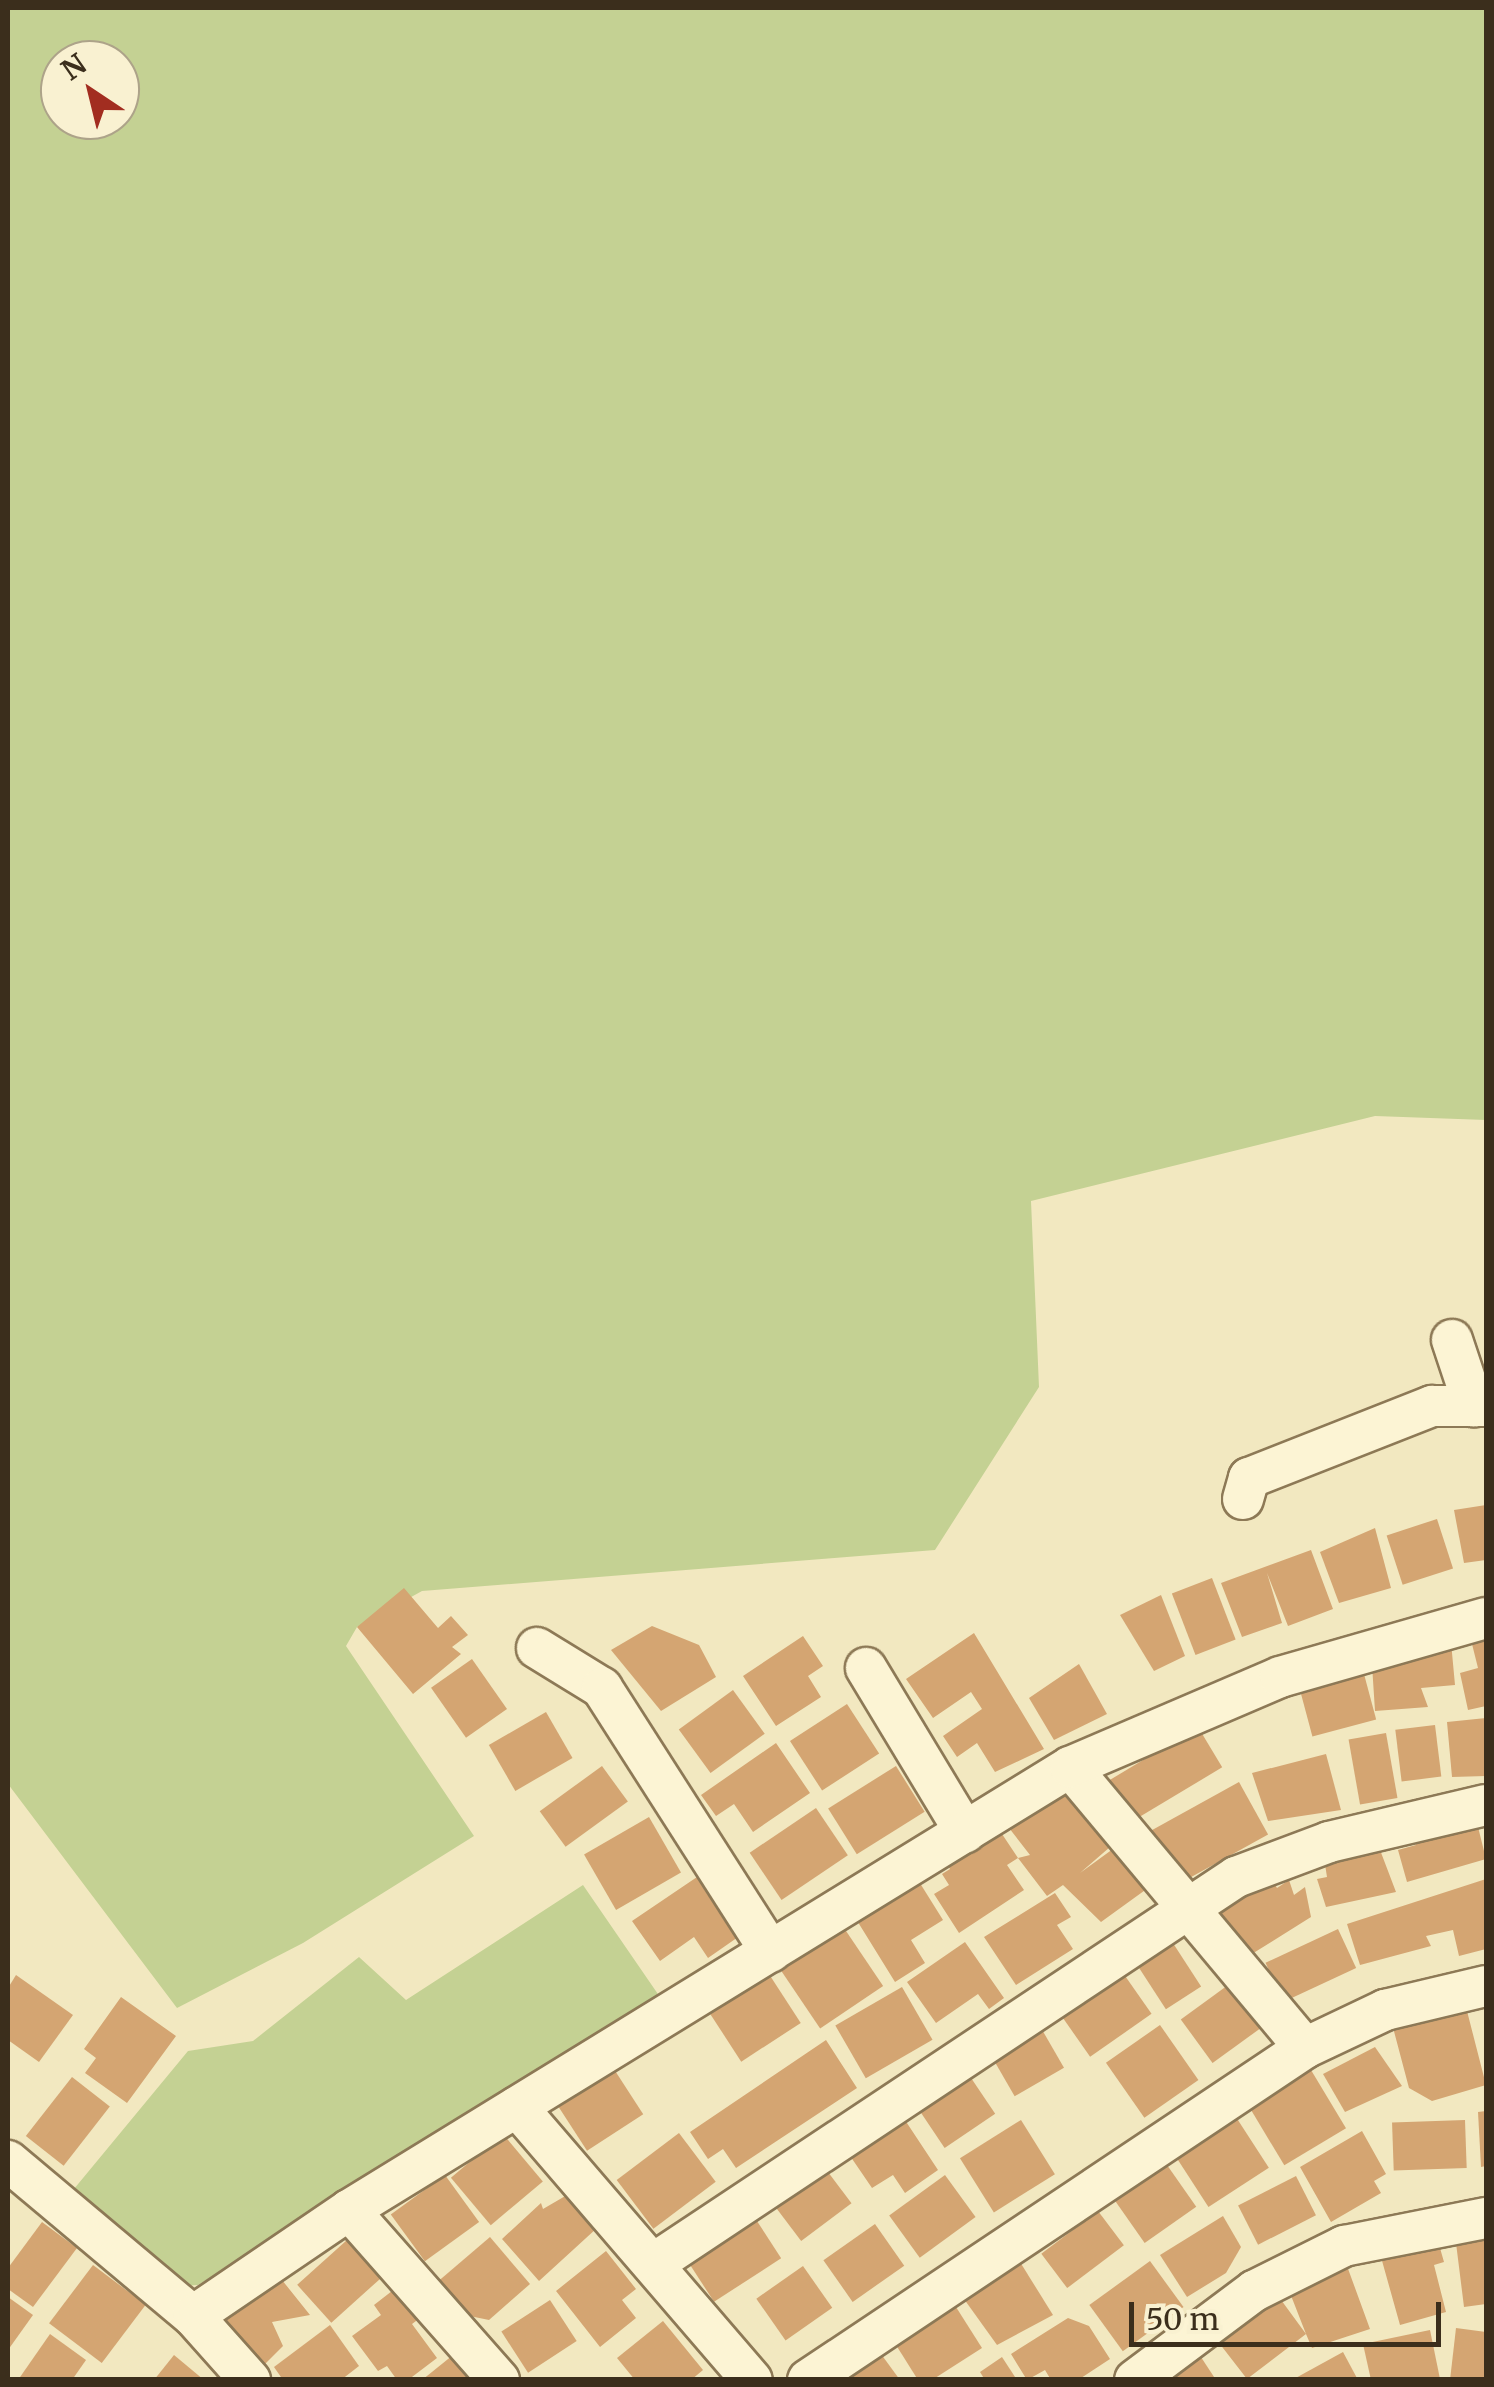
<!DOCTYPE html>
<html>
<head>
<meta charset="utf-8">
<style>
	body { margin:0 }
	#map { position:relative; width:1494px; height:2387px; overflow:hidden; background:#f2e8c0; font-family:Merriweather,serif }
	div>[style] { position:absolute }
	.green>* { inset:0; background:#c4d193 }
	.building>* { inset:0; background:#d4a572; transform-origin:0 0 }
	.roads { filter:drop-shadow(2px 0 #8d7956) drop-shadow(-2px 0 #8d7956) drop-shadow(0 2px #8d7956) drop-shadow(0 -2px #8d7956) }
	.minor>* { height:40px; margin:-20px; padding:0 20px; transform-origin:20px; border-radius:20px; background:#fcf4d4 }
	span { translate:-50% -50%; white-space:nowrap; text-align:center; line-height:1.15; -webkit-text-stroke:8px #f9f1d1; paint-order:stroke }
	.frame { position:absolute; inset:0; border:10px solid #3b2e1c; pointer-events:none }
	.north { position:absolute; left:40px; top:40px; width:100px; height:100px; box-sizing:border-box; background:#f9f1d1; border:2px solid #ada389; border-radius:50%; rotate:325deg; font-size:28px; font-weight:700; line-height:40px; text-align:center; color:#3b2e1c }
	.north::after { content:''; display:block; margin:auto; width:35px; height:45px; background:#a22d20; clip-path:polygon(50% 0,100% 100%,50% 72%,0 100%) }
	.scale { position:absolute; left:1129px; top:2302px; width:312px; height:45px; box-sizing:border-box; border:5px solid #3b2e1c; border-top:0; padding-left:12px; font-size:30px; line-height:35px; white-space:nowrap; color:#3b2e1c; -webkit-text-stroke:8px #f9f1d1; paint-order:stroke }
</style>
</head>
<body>
<div id="map">
	<div class="green">
		<i style="clip-path:polygon(evenodd,8px 8px,1486px 8px,1486px 1120px,1375px 1116px,1031px 1201px,1039px 1387px,935px 1550px,422px 1591px,357px 1627px,346px 1646px,474px 1836px,303px 1943px,177px 2008px,8px 1784px,8px 8px,60px 60px,120px 60px,120px 120px,60px 120px,60px 60px)"></i>
		<i style="clip-path:polygon(583px 1885px,662px 2000px,198px 2285px,181px 2286px,69px 2195px,188px 2051px,253px 2041px,359px 1957px,406px 2000px)"></i>
	</div>
	<div class="building">
		<i style="clip-path:polygon(1486px 1505px,1486px 1560px,1464px 1563px,1454px 1510px)"></i>
		<i style="left:1437px;top:1519px;width:52px;height:53px;rotate:72deg"></i>
		<i style="clip-path:polygon(1375px 1528px,1391px 1588px,1339px 1603px,1320px 1552px)"></i>
		<i style="clip-path:polygon(1311px 1550px,1333px 1609px,1288px 1626px,1267px 1573px,1282px 1623px,1242px 1637px,1221px 1583px)"></i>
		<i style="left:1212px;top:1578px;width:66px;height:43px;rotate:69deg"></i>
		<i style="clip-path:polygon(404px 1588px,438px 1628px,451px 1616px,468px 1635px,452px 1647px,461px 1654px,413px 1694px,357px 1627px)"></i>
		<i style="clip-path:polygon(1161px 1595px,1185px 1656px,1154px 1671px,1120px 1615px)"></i>
		<i style="clip-path:polygon(652px 1626px,699px 1645px,716px 1677px,661px 1711px,611px 1650px)"></i>
		<i style="clip-path:polygon(974px 1633px,1044px 1749px,995px 1772px,977px 1743px,957px 1757px,943px 1736px,982px 1709px,971px 1692px,933px 1718px,906px 1679px)"></i>
		<i style="clip-path:polygon(803px 1636px,823px 1666px,808px 1676px,821px 1697px,776px 1726px,743px 1676px)"></i>
		<i style="clip-path:polygon(1486px 1640px,1486px 1706px,1468px 1710px,1460px 1673px,1478px 1668px,1472px 1644px)"></i>
		<i style="clip-path:polygon(1451px 1642px,1455px 1685px,1421px 1688px,1428px 1707px,1375px 1711px,1372px 1665px,1413px 1661px,1406px 1646px)"></i>
		<i style="left:472px;top:1659px;width:61px;height:50px;rotate:55deg"></i>
		<i style="clip-path:polygon(1079px 1664px,1107px 1714px,1054px 1740px,1029px 1698px)"></i>
		<i style="left:1364px;top:1674px;width:47px;height:66px;rotate:75deg"></i>
		<i style="left:733px;top:1690px;width:54px;height:67px;rotate:54deg"></i>
		<i style="left:847px;top:1704px;width:59px;height:68px;rotate:57deg"></i>
		<i style="left:546px;top:1712px;width:53px;height:66px;rotate:60deg"></i>
		<i style="clip-path:polygon(1486px 1718px,1486px 1776px,1452px 1777px,1447px 1722px)"></i>
		<i style="left:1435px;top:1725px;width:52px;height:40px;rotate:83deg"></i>
		<i style="left:1198px;top:1727px;width:47px;height:105px;rotate:59deg"></i>
		<i style="left:1386px;top:1733px;width:66px;height:38px;rotate:80deg"></i>
		<i style="clip-path:polygon(776px 1743px,810px 1793px,753px 1832px,734px 1804px,716px 1816px,701px 1795px)"></i>
		<i style="clip-path:polygon(1326px 1754px,1341px 1810px,1268px 1821px,1252px 1773px)"></i>
		<i style="left:602px;top:1766px;width:44px;height:77px;rotate:54deg"></i>
		<i style="left:896px;top:1766px;width:54px;height:80px;rotate:58deg"></i>
		<i style="clip-path:polygon(1060px 1782px,1110px 1847px,1080px 1873px,1117px 1846px,1148px 1888px,1101px 1922px,1063px 1885px,1047px 1896px,1018px 1858px,1007px 1865px,1024px 1890px,959px 1933px,934px 1894px,949px 1885px,942px 1874px,950px 1869px,946px 1862px,998px 1828px,1018px 1858px,1030px 1855px,1006px 1824px)"></i>
		<i style="left:1239px;top:1782px;width:60px;height:107px;rotate:61deg"></i>
		<i style="left:816px;top:1808px;width:57px;height:80px;rotate:56deg"></i>
		<i style="clip-path:polygon(1475px 1815px,1486px 1859px,1407px 1882px,1398px 1850px,1416px 1845px,1413px 1834px)"></i>
		<i style="left:649px;top:1817px;width:64px;height:75px;rotate:60deg"></i>
		<i style="clip-path:polygon(1377px 1842px,1396px 1892px,1326px 1907px,1317px 1879px,1327px 1877px,1324px 1858px)"></i>
		<i style="clip-path:polygon(1266px 1870px,1277px 1888px,1289px 1880px,1294px 1895px,1305px 1887px,1311px 1917px,1247px 1957px,1213px 1904px)"></i>
		<i style="clip-path:polygon(700px 1875px,741px 1935px,708px 1958px,694px 1937px,660px 1961px,632px 1921px)"></i>
		<i style="clip-path:polygon(1486px 1879px,1486px 1949px,1459px 1956px,1453px 1930px,1426px 1936px,1431px 1946px,1360px 1965px,1347px 1924px)"></i>
		<i style="clip-path:polygon(918px 1880px,943px 1920px,911px 1940px,925px 1963px,895px 1982px,856px 1919px)"></i>
		<i style="clip-path:polygon(1055px 1893px,1071px 1917px,1057px 1925px,1073px 1949px,1016px 1985px,984px 1937px)"></i>
		<i style="left:844px;top:1928px;width:70px;height:76px;rotate:56deg"></i>
		<i style="left:1338px;top:1929px;width:43px;height:80px;rotate:65deg"></i>
		<i style="left:1169px;top:1937px;width:59px;height:42px;rotate:57deg"></i>
		<i style="clip-path:polygon(965px 1942px,1004px 1998px,989px 2009px,978px 1994px,936px 2023px,907px 1982px)"></i>
		<i style="left:1116px;top:1963px;width:62px;height:75px;rotate:55deg"></i>
		<i style="left:767px;top:1971px;width:62px;height:71px;rotate:57deg"></i>
		<i style="clip-path:polygon(16px 1975px,73px 2015px,39px 2062px,8px 2040px,8px 1988px)"></i>
		<i style="left:1235px;top:1980px;width:54px;height:67px;rotate:54deg"></i>
		<i style="left:902px;top:1987px;width:61px;height:77px;rotate:60deg"></i>
		<i style="clip-path:polygon(121px 1997px,176px 2036px,127px 2103px,85px 2073px,96px 2058px,84px 2049px)"></i>
		<i style="clip-path:polygon(1423px 2011px,1426px 2023px,1467px 2011px,1486px 2085px,1432px 2101px,1409px 2088px,1391px 2020px)"></i>
		<i style="left:1037px;top:2021px;width:54px;height:57px;rotate:60deg"></i>
		<i style="left:1160px;top:2025px;width:67px;height:66px;rotate:55deg"></i>
		<i style="clip-path:polygon(826px 2040px,857px 2088px,736px 2168px,723px 2149px,708px 2159px,690px 2132px)"></i>
		<i style="clip-path:polygon(1375px 2047px,1402px 2086px,1345px 2112px,1323px 2074px)"></i>
		<i style="left:610px;top:2063px;width:61px;height:67px;rotate:57deg"></i>
		<i style="left:965px;top:2069px;width:54px;height:61px;rotate:56deg"></i>
		<i style="left:1311px;top:2070px;width:68px;height:72px;rotate:59deg"></i>
		<i style="left:72px;top:2077px;width:48px;height:75px;rotate:38deg"></i>
		<i style="clip-path:polygon(899px 2111px,938px 2170px,905px 2193px,893px 2175px,872px 2188px,844px 2147px)"></i>
		<i style="clip-path:polygon(1486px 2111px,1486px 2166px,1481px 2167px,1478px 2112px)"></i>
		<i style="left:1234px;top:2114px;width:64px;height:72px;rotate:57deg"></i>
		<i style="left:1021px;top:2120px;width:64px;height:72px;rotate:58deg"></i>
		<i style="left:1465px;top:2120px;width:48px;height:73px;rotate:88deg"></i>
		<i style="clip-path:polygon(1362px 2131px,1386px 2174px,1374px 2181px,1381px 2193px,1331px 2222px,1300px 2167px)"></i>
		<i style="left:679px;top:2133px;width:61px;height:78px;rotate:53deg"></i>
		<i style="left:503px;top:2134px;width:62px;height:68px;rotate:50deg"></i>
		<i style="left:822px;top:2164px;width:49px;height:63px;rotate:53deg"></i>
		<i style="left:1167px;top:2165px;width:51px;height:63px;rotate:55deg"></i>
		<i style="left:445px;top:2175px;width:58px;height:67px;rotate:54deg"></i>
		<i style="left:945px;top:2175px;width:52px;height:69px;rotate:54deg"></i>
		<i style="left:1296px;top:2176px;width:44px;height:65px;rotate:63deg"></i>
		<i style="clip-path:polygon(567px 2195px,597px 2228px,539px 2281px,502px 2239px,541px 2203px,543px 2209px)"></i>
		<i style="left:1098px;top:2211px;width:43px;height:71px;rotate:53deg"></i>
		<i style="clip-path:polygon(1223px 2216px,1241px 2247px,1226px 2273px,1187px 2297px,1160px 2255px)"></i>
		<i style="left:755px;top:2218px;width:48px;height:80px;rotate:57deg"></i>
		<i style="clip-path:polygon(42px 2222px,77px 2248px,33px 2307px,8px 2289px,8px 2268px)"></i>
		<i style="left:875px;top:2224px;width:51px;height:63px;rotate:55deg"></i>
		<i style="clip-path:polygon(1436px 2234px,1444px 2262px,1434px 2265px,1446px 2312px,1400px 2325px,1379px 2250px)"></i>
		<i style="clip-path:polygon(490px 2237px,530px 2284px,489px 2320px,460px 2314px,435px 2284px)"></i>
		<i style="clip-path:polygon(1486px 2239px,1486px 2304px,1464px 2307px,1456px 2243px)"></i>
		<i style="left:347px;top:2240px;width:51px;height:67px;rotate:48deg"></i>
		<i style="clip-path:polygon(606px 2251px,636px 2289px,622px 2300px,636px 2318px,600px 2347px,556px 2291px)"></i>
		<i style="left:1150px;top:2261px;width:57px;height:75px;rotate:54deg"></i>
		<i style="clip-path:polygon(1020px 2262px,1053px 2315px,997px 2345px,964px 2299px)"></i>
		<i style="left:93px;top:2265px;width:66px;height:73px;rotate:37deg"></i>
		<i style="left:803px;top:2266px;width:51px;height:57px;rotate:55deg"></i>
		<i style="clip-path:polygon(1347px 2266px,1370px 2329px,1312px 2348px,1306px 2334px,1247px 2379px,1216px 2339px,1276px 2293px,1306px 2334px,1290px 2293px)"></i>
		<i style="clip-path:polygon(274px 2270px,310px 2315px,272px 2322px,283px 2346px,263px 2366px,219px 2315px)"></i>
		<i style="clip-path:polygon(401px 2284px,424px 2315px,412px 2324px,437px 2358px,408px 2380px,397px 2380px,387px 2366px,378px 2371px,352px 2336px,381px 2315px,374px 2305px)"></i>
		<i style="clip-path:polygon(8px 2297px,33px 2315px,8px 2350px)"></i>
		<i style="left:550px;top:2300px;width:49px;height:58px;rotate:57deg"></i>
		<i style="clip-path:polygon(956px 2307px,982px 2348px,932px 2380px,918px 2380px,896px 2345px)"></i>
		<i style="clip-path:polygon(1068px 2318px,1089px 2326px,1110px 2359px,1078px 2380px,1051px 2380px,1045px 2370px,1027px 2380px,1011px 2354px)"></i>
		<i style="clip-path:polygon(663px 2321px,703px 2370px,691px 2380px,635px 2380px,617px 2358px)"></i>
		<i style="clip-path:polygon(330px 2325px,359px 2366px,341px 2380px,283px 2380px,274px 2367px)"></i>
		<i style="clip-path:polygon(1456px 2328px,1486px 2332px,1486px 2380px,1450px 2380px)"></i>
		<i style="clip-path:polygon(1430px 2330px,1440px 2379px,1371px 2380px,1363px 2344px)"></i>
		<i style="clip-path:polygon(50px 2334px,86px 2360px,72px 2380px,18px 2380px)"></i>
		<i style="clip-path:polygon(458px 2351px,481px 2380px,422px 2380px)"></i>
		<i style="clip-path:polygon(1197px 2351px,1216px 2380px,1160px 2380px)"></i>
		<i style="clip-path:polygon(1343px 2352px,1358px 2380px,1292px 2380px)"></i>
		<i style="clip-path:polygon(881px 2354px,900px 2380px,842px 2380px)"></i>
		<i style="clip-path:polygon(174px 2355px,204px 2380px,154px 2380px)"></i>
		<i style="clip-path:polygon(1002px 2357px,1017px 2380px,985px 2380px,980px 2372px)"></i>
	</div>
	<div class="roads">
		<div class="minor">
			<i style="left:1452px;top:1340px;width:70px;rotate:71.6deg"></i>
			<i style="left:1243px;top:1499px;width:22px;rotate:-74deg"></i>
			<i style="left:1249px;top:1478px;width:197px;rotate:-21.5deg"></i>
			<i style="left:1432px;top:1406px;width:54px"></i>
			<i style="left:537px;top:1648px;width:76px;rotate:31.6deg"></i>
			<i style="left:602px;top:1688px;width:313px;rotate:57.4deg"></i>
			<i style="left:866px;top:1668px;width:192px;rotate:58.9deg"></i>
			<i style="left:1070px;top:1767px;width:366px;rotate:50.1deg"></i>
			<i style="left:517px;top:2107px;width:360px;rotate:49.3deg"></i>
			<i style="left:8px;top:2161px;width:241px;rotate:40deg"></i>
			<i style="left:193px;top:2316px;width:86px;rotate:48.3deg"></i>
			<i style="left:349px;top:2210px;width:227px;rotate:48.6deg"></i>
			<i style="left:653px;top:2264px;width:700px;rotate:-33.58deg"></i>
			<i style="left:1236px;top:1877px;width:99px;rotate:-20.6deg"></i>
			<i style="left:1329px;top:1842px;width:161px;rotate:-13.3deg"></i>
			<i style="left:193px;top:2316px;width:189px;rotate:-34.2deg"></i>
			<i style="left:349px;top:2210px;width:846px;rotate:-31.57deg"></i>
			<i style="left:1070px;top:1767px;width:228px;rotate:-23.2deg"></i>
			<i style="left:1280px;top:1677px;width:214px;rotate:-16deg"></i>
			<i style="left:808px;top:2380px;width:598px;rotate:-33.74deg"></i>
			<i style="left:1305px;top:2048px;width:89px;rotate:-25.4deg"></i>
			<i style="left:1385px;top:2010px;width:104px;rotate:-13.4deg"></i>
			<i style="left:1135px;top:2380px;width:149px;rotate:-36.8deg"></i>
			<i style="left:1254px;top:2291px;width:101px;rotate:-26.6deg"></i>
			<i style="left:1344px;top:2246px;width:145px;rotate:-11.2deg"></i>
		</div>
	</div>
	<div class="frame"></div>
	<div class="north">N</div>
	<div class="scale">50 m</div>
</div>
</body>
</html>
